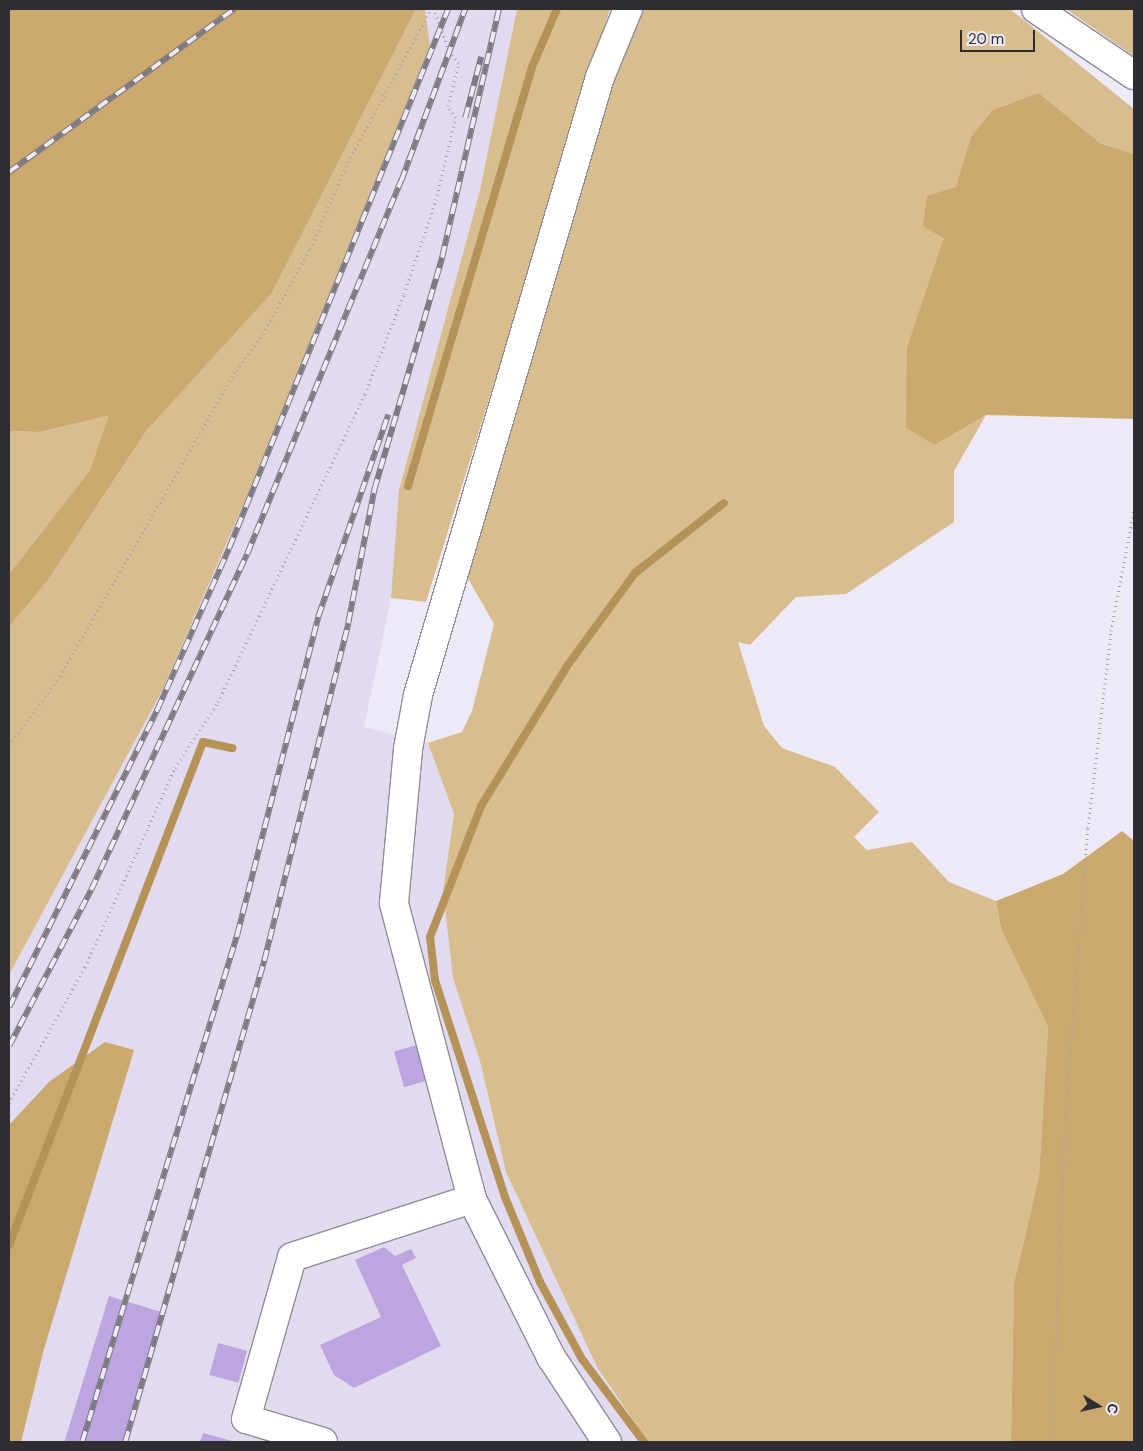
<!DOCTYPE html>
<html>
<head>
<meta charset="utf-8">
<style>
	body { margin:0 }
	#map { position:relative; width:1143px; height:1451px; overflow:hidden; background:#ede9f6; font-family:"DM Sans",sans-serif }
	div>[style] { position:absolute }
	.built>* { inset:0; background:#e2daee }
	.green>* { inset:0; background:#d8bd8f }
	.forest>* { inset:0; background:#cba86d }
	.stream>* { height:8px; margin:-4px; padding:0 4px; transform-origin:4px; border-radius:4px; background:#b59358 }
	.building>* { inset:0; background:#bda5e0; transform-origin:0 0 }
	.path>* { height:3px; margin-top:-1.5px; transform-origin:0; background:repeating-linear-gradient(90deg,#a5a2ac 0 1px,transparent 0 5px) }
	.roads { filter:drop-shadow(1px 0 #908c97) drop-shadow(-1px 0 #908c97) drop-shadow(0 1px #908c97) drop-shadow(0 -1px #908c97) }
	.minor>* { height:28px; margin:-14px; padding:0 14px; transform-origin:14px; border-radius:14px; background:#fff }
	.rail>* { height:5.5px; margin-top:-2.75px; transform-origin:0; background:repeating-linear-gradient(90deg,#ede9f6 0 11px,#7d7a82 0 22px); box-sizing:border-box; border-block:1px solid #7d7a82 }
	span { translate:-50% -50%; white-space:nowrap; text-align:center; line-height:1.15; -webkit-text-stroke:5px #ede9f6; paint-order:stroke }
	.frame { position:absolute; inset:0; border:10px solid #2f2d32; pointer-events:none }
	.north { position:absolute; left:1073px; top:1381px; width:50px; height:50px; -webkit-text-stroke:4px #ede9f6; paint-order:stroke; rotate:100deg; font-size:14px; font-weight:700; line-height:20px; text-align:center; color:#2f2d32 }
	.north::after { content:''; display:block; margin:auto; width:18px; height:22px; background:#2f2d32; clip-path:polygon(50% 0,100% 100%,50% 72%,0 100%) }
	.scale { position:absolute; left:960px; top:30px; width:75px; height:22px; box-sizing:border-box; border:2px solid #2f2d32; border-top:0; padding-left:6px; font-size:15px; line-height:18px; white-space:nowrap; color:#2f2d32; -webkit-text-stroke:4px #ede9f6; paint-order:stroke }
</style>
</head>
<body>
<div id="map">
	<div class="built">
		<i style="clip-path:polygon(425px 9px,517px 9px,480px 190px,399px 490px,391px 598px,364px 727px,428px 743px,454px 814px,443px 891px,453px 978px,480px 1061px,506px 1172px,597px 1367px,648px 1442px,21px 1442px,44px 1349px,9px 1125px,9px 975px,164px 687px,251px 487px,430px 46px)"></i>
	</div>
	<div class="green">
		<i style="clip-path:polygon(416px 9px,425px 9px,430px 46px,251px 487px,164px 687px,9px 975px,9px 627px,48px 580px,147px 430px,272px 293px)"></i>
		<i style="clip-path:polygon(517px 9px,610px 9px,426px 602px,391px 598px,399px 490px,480px 190px)"></i>
		<i style="clip-path:polygon(640px 9px,1010px 9px,1134px 109px,1134px 154px,1100px 143px,1039px 93px,1020px 101px,971px 137px,940px 254px,907px 347px,907px 428px,935px 445px,986px 415px,954px 471px,954px 522px,846px 594px,796px 597px,750px 645px,738px 642px,764px 726px,782px 748px,835px 767px,879px 812px,854px 837px,867px 850px,912px 842px,949px 882px,996px 901px,1001px 929px,1048px 1027px,1039px 1176px,1014px 1283px,1011px 1442px,648px 1442px,597px 1367px,506px 1172px,480px 1061px,453px 978px,443px 891px,454px 814px,428px 743px,462px 732px,472px 711px,494px 624px,466px 575px,621px 51px)"></i>
		<i style="clip-path:polygon(1066px 9px,1134px 9px,1134px 56px)"></i>
		<i style="clip-path:polygon(110px 414px,90px 470px,9px 574px,9px 431px,40px 432px)"></i>
	</div>
	<div class="forest">
		<i style="clip-path:polygon(9px 9px,416px 9px,272px 293px,147px 430px,48px 580px,9px 627px,9px 574px,90px 470px,109px 415px,40px 432px,9px 431px)"></i>
		<i style="clip-path:polygon(1039px 93px,1100px 143px,1134px 154px,1134px 419px,986px 415px,935px 445px,906px 428px,907px 347px,944px 238px,923px 226px,927px 196px,956px 187px,971px 137px,993px 110px)"></i>
		<i style="clip-path:polygon(1122px 831px,1134px 841px,1134px 1442px,1011px 1442px,1014px 1283px,1039px 1176px,1048px 1027px,1001px 929px,996px 901px,1063px 874px)"></i>
		<i style="clip-path:polygon(105px 1042px,134px 1050px,44px 1349px,21px 1442px,9px 1442px,9px 1125px,49px 1082px)"></i>
	</div>
	<div class="stream">
		<i style="left:408px;top:486px;width:437px;rotate:-73.5deg"></i>
		<i style="left:532px;top:67px;width:63px;rotate:-66.7deg"></i>
		<i style="left:9px;top:1245px;width:539px;rotate:-68.91deg"></i>
		<i style="left:203px;top:742px;width:30px;rotate:12deg"></i>
		<i style="left:644px;top:1442px;width:104px;rotate:-126.8deg"></i>
		<i style="left:582px;top:1359px;width:88px;rotate:-118.6deg"></i>
		<i style="left:540px;top:1282px;width:92px;rotate:-112.4deg"></i>
		<i style="left:505px;top:1197px;width:228px;rotate:-107.9deg"></i>
		<i style="left:435px;top:980px;width:43px;rotate:-96.6deg"></i>
		<i style="left:430px;top:937px;width:141px;rotate:-68.7deg"></i>
		<i style="left:481px;top:806px;width:164px;rotate:-58.4deg"></i>
		<i style="left:567px;top:666px;width:115px;rotate:-53.8deg"></i>
		<i style="left:635px;top:573px;width:113px;rotate:-38.2deg"></i>
	</div>
	<div class="building">
		<i style="left:417px;top:1045px;width:37px;height:24px;rotate:74deg"></i>
		<i style="clip-path:polygon(384px 1247px,395px 1256px,411px 1249px,416px 1258px,402px 1265px,441px 1346px,354px 1388px,334px 1375px,320px 1345px,381px 1317px,355px 1260px)"></i>
		<i style="left:109px;top:1296px;width:59px;height:152px;rotate:17deg"></i>
		<i style="left:218px;top:1343px;width:30px;height:33px;rotate:15deg"></i>
		<i style="clip-path:polygon(203px 1433px,236px 1442px,200px 1442px)"></i>
	</div>
	<div class="path">
		<i style="left:9px;top:745px;width:86px;rotate:-53.5deg"></i>
		<i style="left:60px;top:676px;width:353px;rotate:-60.1deg"></i>
		<i style="left:236px;top:370px;width:45px;rotate:-53.1deg"></i>
		<i style="left:263px;top:334px;width:97px;rotate:-61.1deg"></i>
		<i style="left:310px;top:249px;width:95px;rotate:-66.4deg"></i>
		<i style="left:348px;top:162px;width:174px;rotate:-61.5deg"></i>
		<i style="left:9px;top:1103px;width:156px;rotate:-60.8deg"></i>
		<i style="left:85px;top:967px;width:218px;rotate:-65.7deg"></i>
		<i style="left:175px;top:768px;width:79px;rotate:-56.9deg"></i>
		<i style="left:218px;top:702px;width:341px;rotate:-64.5deg"></i>
		<i style="left:365px;top:394px;width:107px;rotate:-68.7deg"></i>
		<i style="left:404px;top:294px;width:99px;rotate:-71.2deg"></i>
		<i style="left:436px;top:200px;width:85px;rotate:-76.5deg"></i>
		<i style="left:456px;top:117px;width:14px;rotate:-126deg"></i>
		<i style="left:448px;top:106px;width:44px;rotate:-75.7deg"></i>
		<i style="left:459px;top:63px;width:16px;rotate:-130deg"></i>
		<i style="left:449px;top:51px;width:45px;rotate:-109.7deg"></i>
		<i style="left:1056px;top:1442px;width:31px;rotate:-96deg"></i>
		<i style="left:1053px;top:1411px;width:287px;rotate:-87.6deg"></i>
		<i style="left:1065px;top:1124px;width:297px;rotate:-85.6deg"></i>
		<i style="left:1088px;top:828px;width:198px;rotate:-83.3deg"></i>
		<i style="left:1111px;top:631px;width:124px;rotate:-79.3deg"></i>
	</div>
	<div class="roads">
		<div class="minor">
			<i style="left:1036px;top:9px;width:118px;rotate:34deg"></i>
			<i style="left:323px;top:1442px;width:80px;rotate:-163.4deg"></i>
			<i style="left:246px;top:1419px;width:168px;rotate:-74.1deg"></i>
			<i style="left:292px;top:1257px;width:189px;rotate:-17.9deg"></i>
			<i style="left:607px;top:1442px;width:102px;rotate:-123.4deg"></i>
			<i style="left:551px;top:1357px;width:177px;rotate:-116.6deg"></i>
			<i style="left:472px;top:1199px;width:306px;rotate:-104.8deg"></i>
			<i style="left:394px;top:903px;width:155px;rotate:-84.8deg"></i>
			<i style="left:408px;top:749px;width:55px;rotate:-79.5deg"></i>
			<i style="left:418px;top:695px;width:644px;rotate:-73.59deg"></i>
			<i style="left:600px;top:77px;width:74px;rotate:-67.6deg"></i>
		</div>
	</div>
	<div class="rail">
		<i style="left:465px;top:118px;width:63px;rotate:-75.3deg"></i>
		<i style="left:9px;top:172px;width:278px;rotate:-35.9deg"></i>
		<i style="left:9px;top:1007px;width:332px;rotate:-63.5deg"></i>
		<i style="left:157px;top:710px;width:177px;rotate:-66deg"></i>
		<i style="left:229px;top:548px;width:582px;rotate:-67.89deg"></i>
		<i style="left:9px;top:1046px;width:176px;rotate:-62.3deg"></i>
		<i style="left:91px;top:890px;width:370px;rotate:-65.1deg"></i>
		<i style="left:247px;top:554px;width:404px;rotate:-67.6deg"></i>
		<i style="left:401px;top:181px;width:184px;rotate:-69.6deg"></i>
		<i style="left:82px;top:1442px;width:530px;rotate:-73deg"></i>
		<i style="left:237px;top:935px;width:328px;rotate:-75.7deg"></i>
		<i style="left:318px;top:617px;width:214px;rotate:-70.9deg"></i>
		<i style="left:125px;top:1442px;width:501px;rotate:-73.88deg"></i>
		<i style="left:264px;top:961px;width:348px;rotate:-76deg"></i>
		<i style="left:348px;top:623px;width:136px;rotate:-78.9deg"></i>
		<i style="left:374px;top:490px;width:243px;rotate:-73.7deg"></i>
		<i style="left:442px;top:257px;width:254px;rotate:-77.1deg"></i>
	</div>
	<div class="frame"></div>
	<div class="north">С</div>
	<div class="scale">20 m</div>
</div>
</body>
</html>
